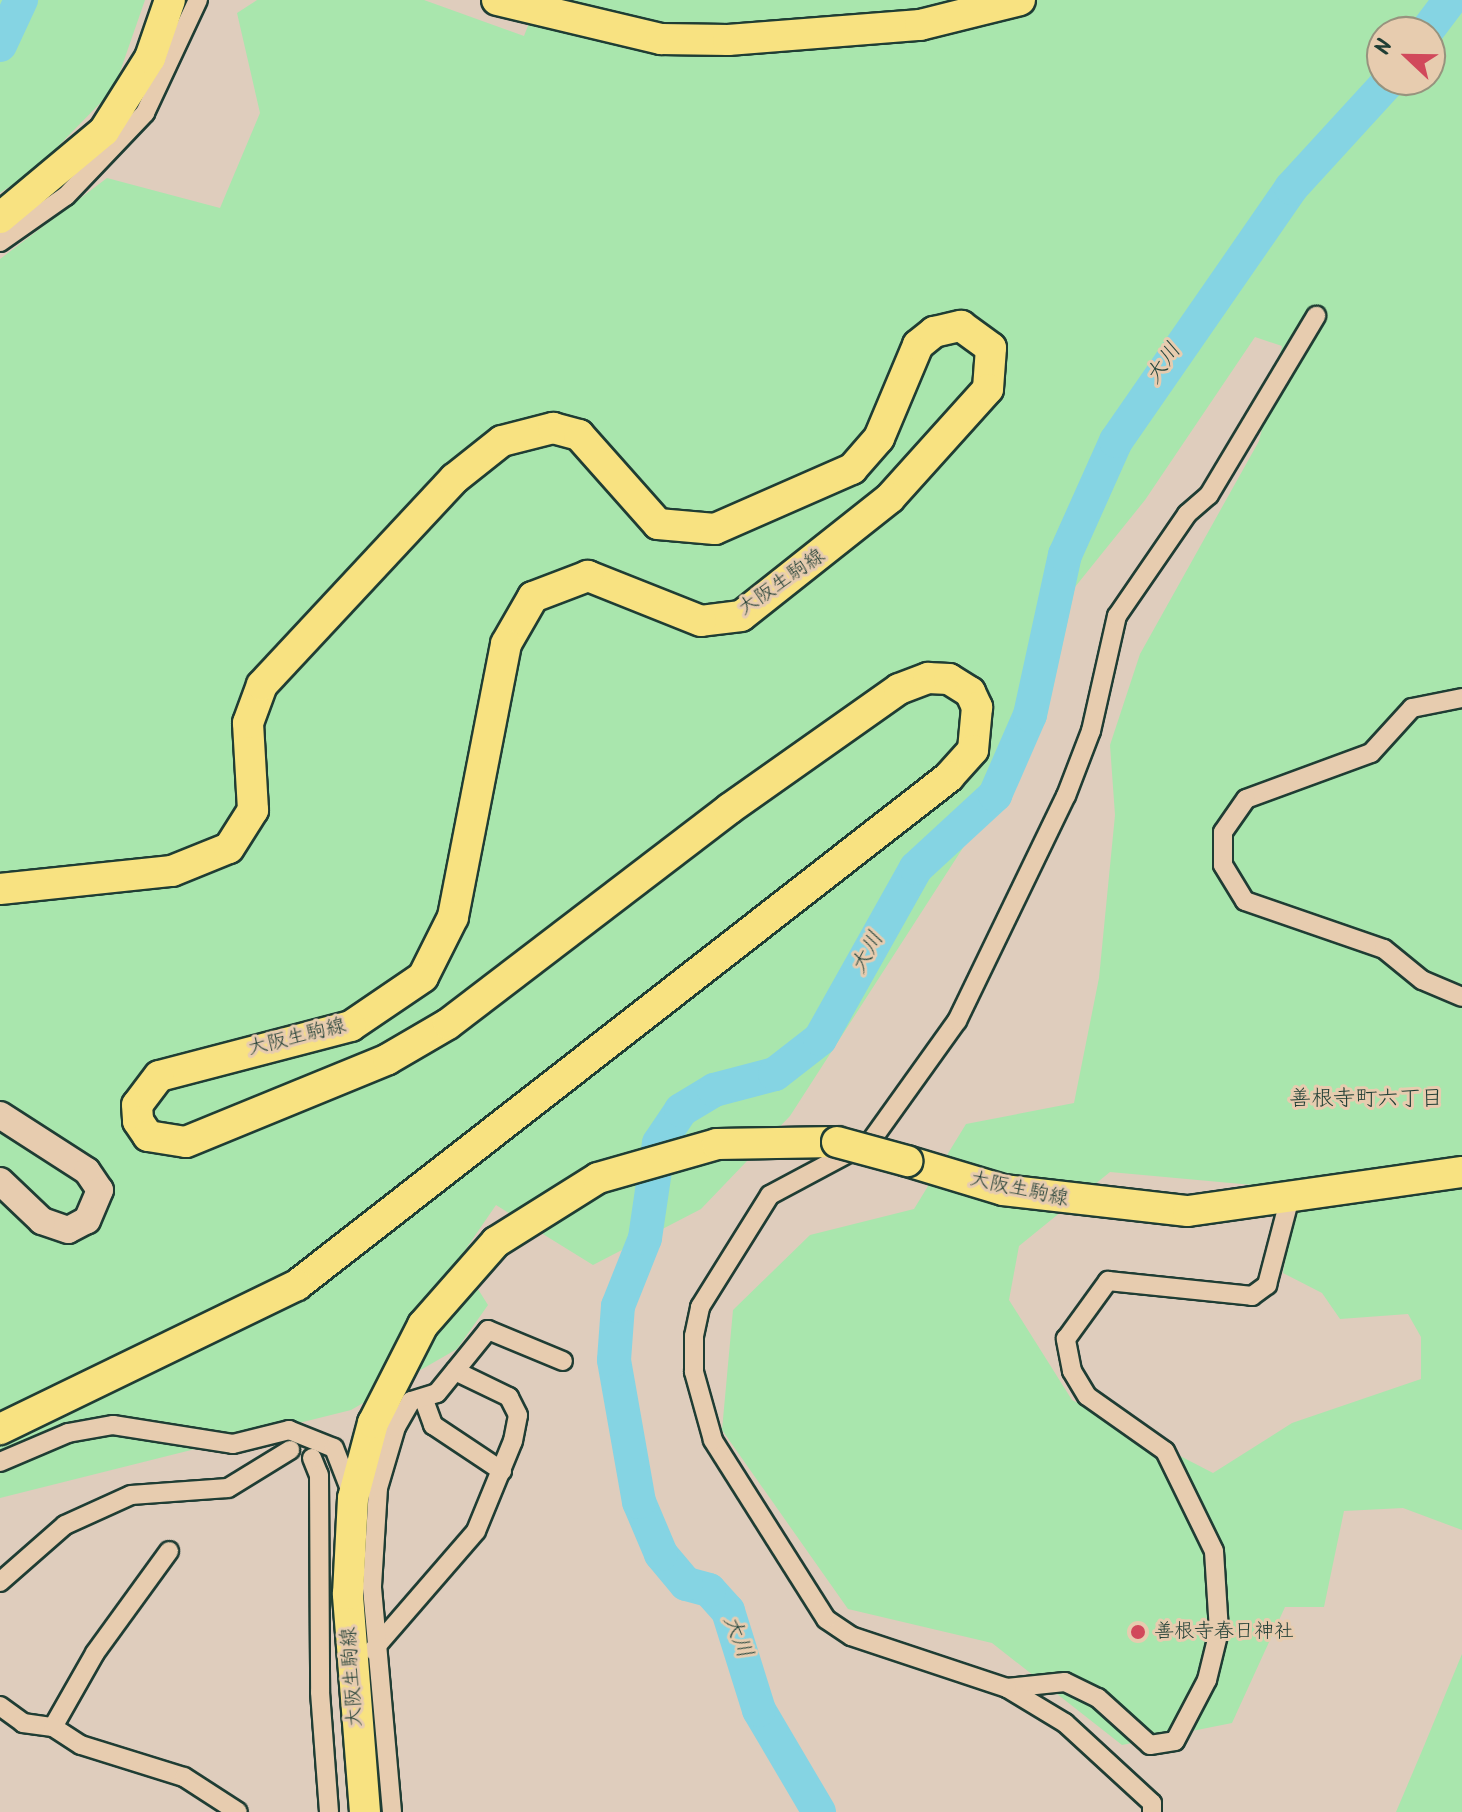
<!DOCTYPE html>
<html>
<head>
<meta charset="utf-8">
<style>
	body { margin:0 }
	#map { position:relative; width:1462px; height:1812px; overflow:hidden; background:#dfcdbd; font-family:Kalam,"Klee One",sans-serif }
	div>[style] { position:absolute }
	.green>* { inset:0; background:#a9e6ad }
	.river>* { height:34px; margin:-17px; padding:0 17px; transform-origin:17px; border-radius:17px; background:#85d4e3 }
	.roads { filter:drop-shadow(2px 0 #1f3d34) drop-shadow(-2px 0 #1f3d34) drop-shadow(0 2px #1f3d34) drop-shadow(0 -2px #1f3d34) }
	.minor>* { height:18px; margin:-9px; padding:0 9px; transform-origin:9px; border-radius:9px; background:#e7ccaf }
	.secondary>* { height:26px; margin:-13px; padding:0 13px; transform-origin:13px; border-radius:13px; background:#e7ccaf }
	.primary>* { height:30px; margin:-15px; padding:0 15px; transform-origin:15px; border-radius:15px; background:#f8e281 }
	.bridges { filter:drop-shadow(2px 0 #1f3d34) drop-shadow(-2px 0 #1f3d34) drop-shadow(0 2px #1f3d34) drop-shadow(0 -2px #1f3d34) }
	.primary-bridge>* { height:30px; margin:-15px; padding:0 15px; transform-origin:15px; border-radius:15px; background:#f8e281 }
	.dots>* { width:22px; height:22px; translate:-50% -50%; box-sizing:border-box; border:4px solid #e7ccaf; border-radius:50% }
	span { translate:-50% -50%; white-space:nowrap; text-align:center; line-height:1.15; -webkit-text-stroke:6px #e7ccaf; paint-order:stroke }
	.street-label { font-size:20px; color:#1f3d34 }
	.poi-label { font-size:20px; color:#1f3d34 }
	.left { translate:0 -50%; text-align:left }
	.water-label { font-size:22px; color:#24453d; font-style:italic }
	.neighbourhood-label { font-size:22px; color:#1f3d34 }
	.north { position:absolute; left:1366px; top:16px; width:80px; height:80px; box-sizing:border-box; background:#e7ccaf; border:2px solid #97937e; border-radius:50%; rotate:292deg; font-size:22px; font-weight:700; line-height:32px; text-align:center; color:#1f3d34 }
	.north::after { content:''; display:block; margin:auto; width:28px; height:36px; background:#d1495b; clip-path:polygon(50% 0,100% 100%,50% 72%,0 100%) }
</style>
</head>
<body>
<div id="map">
	<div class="green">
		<i style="clip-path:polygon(0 0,145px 0,114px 89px,35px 170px,0 193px)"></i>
		<i style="clip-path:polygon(evenodd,257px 0,424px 0,524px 36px,538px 0,1462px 0,1462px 1530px,1403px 1508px,1344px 1511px,1324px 1607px,1285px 1607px,1232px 1723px,1122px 1745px,992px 1643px,848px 1609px,722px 1430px,733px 1310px,810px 1235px,914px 1209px,966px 1124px,1074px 1103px,1099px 978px,1115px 815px,1110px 745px,1140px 654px,1259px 441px,1282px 346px,1255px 337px,1145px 500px,1075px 587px,1046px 719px,790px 1116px,701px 1209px,593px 1265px,496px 1205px,459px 1259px,488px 1305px,457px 1349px,351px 1410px,0 1498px,0 259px,107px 178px,220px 208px,260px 113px,237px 13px,257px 0,1382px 32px,1430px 32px,1430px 80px,1382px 80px,1382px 32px,257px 0,1110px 1172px,1297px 1189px,1283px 1273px,1322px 1293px,1340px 1319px,1408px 1314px,1421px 1337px,1421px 1379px,1292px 1423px,1213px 1473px,1072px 1400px,1009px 1300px,1019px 1246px,1110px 1172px)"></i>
		<i style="clip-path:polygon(1462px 1654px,1462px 1812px,1396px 1812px,1424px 1746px)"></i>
	</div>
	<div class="river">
		<i style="left:1426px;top:32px;width:40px;rotate:-53deg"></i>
		<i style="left:0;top:45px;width:50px;rotate:-65deg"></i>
		<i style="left:819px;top:1812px;width:118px;rotate:-120.5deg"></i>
		<i style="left:759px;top:1710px;width:104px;rotate:-107.4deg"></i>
		<i style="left:728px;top:1611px;width:28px;rotate:-132deg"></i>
		<i style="left:709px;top:1590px;width:24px;rotate:-165deg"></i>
		<i style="left:686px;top:1584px;width:39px;rotate:-130deg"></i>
		<i style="left:661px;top:1554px;width:56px;rotate:-112.9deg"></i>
		<i style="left:639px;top:1502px;width:144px;rotate:-100deg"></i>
		<i style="left:614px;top:1360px;width:54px;rotate:-85.8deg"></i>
		<i style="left:618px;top:1306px;width:73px;rotate:-68.3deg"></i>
		<i style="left:645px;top:1238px;width:96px;rotate:-81.6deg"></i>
		<i style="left:659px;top:1143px;width:40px;rotate:-56deg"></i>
		<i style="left:681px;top:1110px;width:39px;rotate:-31deg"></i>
		<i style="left:714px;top:1090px;width:63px;rotate:-14.7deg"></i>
		<i style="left:775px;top:1074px;width:57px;rotate:-37.9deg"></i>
		<i style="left:820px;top:1039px;width:196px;rotate:-60.7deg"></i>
		<i style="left:916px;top:868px;width:108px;rotate:-42.7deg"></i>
		<i style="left:995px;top:795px;width:87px;rotate:-66.4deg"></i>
		<i style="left:1030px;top:715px;width:164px;rotate:-77.7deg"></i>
		<i style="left:1065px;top:555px;width:125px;rotate:-65.9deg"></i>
		<i style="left:1116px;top:441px;width:308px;rotate:-55.3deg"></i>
		<i style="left:1291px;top:188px;width:147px;rotate:-47.5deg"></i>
	</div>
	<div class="roads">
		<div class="minor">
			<i style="left:0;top:242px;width:80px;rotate:-34.9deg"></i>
			<i style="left:66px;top:196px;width:115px;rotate:-46.4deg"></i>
			<i style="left:145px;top:113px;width:125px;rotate:-64.9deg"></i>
			<i style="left:1462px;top:698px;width:51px;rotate:168.7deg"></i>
			<i style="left:1412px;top:708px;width:61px;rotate:132.3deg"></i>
			<i style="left:1371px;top:753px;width:133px;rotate:159.8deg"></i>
			<i style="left:1246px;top:799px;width:40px;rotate:124.9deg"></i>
			<i style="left:1223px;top:832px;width:33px;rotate:90deg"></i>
			<i style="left:1223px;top:865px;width:42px;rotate:58.6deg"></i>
			<i style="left:1245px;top:901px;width:147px;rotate:19.1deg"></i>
			<i style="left:1384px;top:949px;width:49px;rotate:39.2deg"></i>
			<i style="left:1422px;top:980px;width:43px;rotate:23deg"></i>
			<i style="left:424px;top:1400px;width:27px;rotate:70deg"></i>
			<i style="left:433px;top:1425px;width:83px;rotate:33.7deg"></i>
			<i style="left:312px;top:1458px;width:18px;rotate:68deg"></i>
			<i style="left:319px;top:1475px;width:217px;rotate:89.7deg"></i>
			<i style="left:320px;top:1692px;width:120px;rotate:85.7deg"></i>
			<i style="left:0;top:1462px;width:74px;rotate:-23.1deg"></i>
			<i style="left:68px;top:1433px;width:46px;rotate:-10.1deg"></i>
			<i style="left:113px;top:1425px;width:121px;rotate:9deg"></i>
			<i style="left:233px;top:1444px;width:58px;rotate:-14deg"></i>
			<i style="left:289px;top:1430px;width:48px;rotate:21.8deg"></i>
			<i style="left:334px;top:1448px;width:53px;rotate:68.8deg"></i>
			<i style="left:0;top:1582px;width:86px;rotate:-41.2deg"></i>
			<i style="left:65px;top:1525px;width:72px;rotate:-24.4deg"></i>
			<i style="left:131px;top:1495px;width:97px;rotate:-4.1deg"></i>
			<i style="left:228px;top:1488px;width:73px;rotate:-31.5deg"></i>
			<i style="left:373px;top:1650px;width:157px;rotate:-49.1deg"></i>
			<i style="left:476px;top:1531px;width:97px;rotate:-67.7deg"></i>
			<i style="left:513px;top:1441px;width:26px;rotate:-79deg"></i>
			<i style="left:518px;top:1415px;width:20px;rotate:-117deg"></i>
			<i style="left:509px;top:1397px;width:60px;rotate:-154.3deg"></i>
			<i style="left:1007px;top:1688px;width:58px;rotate:-5.9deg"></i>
			<i style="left:1065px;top:1682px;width:37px;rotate:26deg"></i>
			<i style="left:1098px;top:1698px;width:70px;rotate:42.1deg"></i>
			<i style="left:1150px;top:1745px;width:25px;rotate:-9deg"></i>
			<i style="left:1175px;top:1741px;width:69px;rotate:-62.3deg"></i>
			<i style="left:1207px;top:1680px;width:50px;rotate:-76.2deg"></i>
			<i style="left:1219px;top:1631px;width:80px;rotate:-93.6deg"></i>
			<i style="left:1214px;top:1551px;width:111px;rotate:-116.1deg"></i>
			<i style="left:1165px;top:1451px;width:95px;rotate:-144.8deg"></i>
			<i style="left:1087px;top:1396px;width:29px;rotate:-121deg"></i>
			<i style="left:1072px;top:1371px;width:33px;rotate:-101deg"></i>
			<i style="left:1066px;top:1339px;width:72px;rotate:-54.1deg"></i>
			<i style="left:1108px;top:1281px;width:145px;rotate:5.9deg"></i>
			<i style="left:1252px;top:1296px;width:19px;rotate:-36deg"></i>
			<i style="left:1267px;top:1285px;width:87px;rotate:-75.3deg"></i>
			<i style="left:0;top:1706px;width:29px;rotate:36deg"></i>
			<i style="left:23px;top:1723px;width:30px;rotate:8deg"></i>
			<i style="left:53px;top:1727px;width:85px;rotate:-60.4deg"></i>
			<i style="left:95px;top:1653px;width:126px;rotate:-54deg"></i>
			<i style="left:53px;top:1727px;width:33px;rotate:33deg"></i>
			<i style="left:81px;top:1745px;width:108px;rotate:17.3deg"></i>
			<i style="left:184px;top:1777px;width:64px;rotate:32.9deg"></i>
			<i style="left:392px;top:1812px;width:227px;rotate:-95.1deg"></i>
			<i style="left:372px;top:1586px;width:98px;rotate:-86.5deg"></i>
			<i style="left:378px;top:1488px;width:64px;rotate:-73.6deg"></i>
			<i style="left:396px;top:1427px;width:30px;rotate:-60deg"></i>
			<i style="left:411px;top:1401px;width:27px;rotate:-17deg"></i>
			<i style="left:437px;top:1393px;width:81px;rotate:-51deg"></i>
			<i style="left:488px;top:1330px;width:81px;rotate:22.5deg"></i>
			<i style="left:1152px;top:1812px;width:9px;rotate:-90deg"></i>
			<i style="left:1152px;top:1803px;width:118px;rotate:-137.4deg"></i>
			<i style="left:1065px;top:1723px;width:68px;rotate:-148.9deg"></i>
			<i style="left:1007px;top:1688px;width:164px;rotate:-161.6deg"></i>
			<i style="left:851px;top:1636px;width:30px;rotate:-146deg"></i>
			<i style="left:826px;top:1619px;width:212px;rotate:-122.3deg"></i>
			<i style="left:713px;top:1440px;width:71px;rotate:-105.6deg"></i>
			<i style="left:694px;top:1372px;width:36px;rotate:-90deg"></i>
			<i style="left:694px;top:1336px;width:30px;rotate:-78deg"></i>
			<i style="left:700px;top:1307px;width:132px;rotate:-58deg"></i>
			<i style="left:770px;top:1195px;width:115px;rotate:-28.1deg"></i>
			<i style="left:871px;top:1141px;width:148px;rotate:-54.4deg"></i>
			<i style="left:957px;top:1021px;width:250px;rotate:-64.2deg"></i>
			<i style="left:1066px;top:796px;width:70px;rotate:-69deg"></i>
			<i style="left:1091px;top:731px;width:118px;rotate:-77.3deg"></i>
			<i style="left:1117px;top:616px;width:124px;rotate:-55.5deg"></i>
			<i style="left:1187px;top:514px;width:29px;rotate:-41deg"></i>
			<i style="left:1209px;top:495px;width:209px;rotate:-59.1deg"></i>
		</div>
		<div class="secondary">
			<i style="left:0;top:1115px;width:103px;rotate:32.8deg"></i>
			<i style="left:87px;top:1171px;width:23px;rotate:56deg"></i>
			<i style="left:100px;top:1190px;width:33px;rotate:113deg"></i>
			<i style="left:87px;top:1220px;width:21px;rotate:152deg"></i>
			<i style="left:68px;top:1230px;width:28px;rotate:-161deg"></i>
			<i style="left:42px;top:1221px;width:58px;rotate:-136.4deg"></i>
		</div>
		<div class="primary">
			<i style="left:497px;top:0;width:169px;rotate:13.4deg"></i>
			<i style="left:661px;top:39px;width:67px;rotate:0.9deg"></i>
			<i style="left:728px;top:40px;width:193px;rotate:-4.5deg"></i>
			<i style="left:920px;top:25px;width:103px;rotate:-14deg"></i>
			<i style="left:0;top:218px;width:136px;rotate:-39.9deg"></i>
			<i style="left:104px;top:131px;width:86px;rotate:-57.8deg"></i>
			<i style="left:150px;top:58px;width:61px;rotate:-71deg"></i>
			<i style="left:0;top:889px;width:173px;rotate:-6deg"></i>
			<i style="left:172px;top:871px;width:61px;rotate:-22deg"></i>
			<i style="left:229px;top:848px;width:45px;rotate:-57.7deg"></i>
			<i style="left:253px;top:810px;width:87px;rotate:-93.3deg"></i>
			<i style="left:248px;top:723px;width:40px;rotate:-69.8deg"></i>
			<i style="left:262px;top:685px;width:282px;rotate:-47deg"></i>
			<i style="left:454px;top:479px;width:61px;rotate:-38.4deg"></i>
			<i style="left:502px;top:441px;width:53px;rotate:-14.3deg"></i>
			<i style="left:553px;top:428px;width:27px;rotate:15deg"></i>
			<i style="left:579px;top:435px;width:119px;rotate:48.4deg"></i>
			<i style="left:658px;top:524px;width:57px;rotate:5deg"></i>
			<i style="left:715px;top:529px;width:150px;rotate:-23.7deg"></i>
			<i style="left:852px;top:469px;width:41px;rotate:-48.9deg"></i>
			<i style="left:879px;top:438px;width:101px;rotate:-67.2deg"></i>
			<i style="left:918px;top:345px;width:21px;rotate:-39deg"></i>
			<i style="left:934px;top:332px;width:28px;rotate:-13deg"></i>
			<i style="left:961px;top:326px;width:37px;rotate:36deg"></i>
			<i style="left:991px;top:348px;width:41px;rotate:94.2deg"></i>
			<i style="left:988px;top:389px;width:147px;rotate:132deg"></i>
			<i style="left:890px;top:498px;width:190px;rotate:141.6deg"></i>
			<i style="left:741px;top:616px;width:40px;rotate:172.9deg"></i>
			<i style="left:701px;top:621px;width:122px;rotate:-158.3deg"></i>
			<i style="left:588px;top:576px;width:59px;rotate:159.1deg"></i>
			<i style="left:533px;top:597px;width:54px;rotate:119.9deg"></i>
			<i style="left:506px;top:644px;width:278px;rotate:101deg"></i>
			<i style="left:453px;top:917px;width:67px;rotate:116.6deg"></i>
			<i style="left:423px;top:977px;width:87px;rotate:145.8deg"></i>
			<i style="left:351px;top:1026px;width:198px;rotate:165.4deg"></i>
			<i style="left:159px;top:1076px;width:36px;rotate:127deg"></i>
			<i style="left:137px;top:1105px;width:16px;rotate:86deg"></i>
			<i style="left:138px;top:1121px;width:18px;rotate:56deg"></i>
			<i style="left:148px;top:1136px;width:38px;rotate:9deg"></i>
			<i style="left:186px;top:1142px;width:218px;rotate:-22.3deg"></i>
			<i style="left:388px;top:1059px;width:69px;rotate:-30.3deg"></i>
			<i style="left:448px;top:1024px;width:354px;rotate:-37.4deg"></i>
			<i style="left:729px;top:809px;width:208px;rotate:-35.2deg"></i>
			<i style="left:899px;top:689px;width:31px;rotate:-21deg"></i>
			<i style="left:928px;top:678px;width:21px;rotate:3deg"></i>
			<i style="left:949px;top:679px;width:25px;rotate:32deg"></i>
			<i style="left:970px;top:692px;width:17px;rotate:65deg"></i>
			<i style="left:977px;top:707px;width:43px;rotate:95.3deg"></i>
			<i style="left:973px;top:750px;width:36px;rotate:132deg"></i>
			<i style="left:949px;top:777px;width:827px;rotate:142.08deg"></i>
			<i style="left:297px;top:1285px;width:330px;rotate:154.1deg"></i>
			<i style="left:907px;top:1161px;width:100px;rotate:16.8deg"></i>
			<i style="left:1003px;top:1190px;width:186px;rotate:6.5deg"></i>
			<i style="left:1188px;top:1211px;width:277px;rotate:-8.1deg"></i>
			<i style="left:365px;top:1812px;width:219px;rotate:-94.5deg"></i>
			<i style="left:348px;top:1594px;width:96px;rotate:-87deg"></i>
			<i style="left:353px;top:1498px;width:78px;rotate:-75.1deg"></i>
			<i style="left:373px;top:1423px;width:110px;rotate:-63deg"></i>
			<i style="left:423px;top:1325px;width:111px;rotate:-48.7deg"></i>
			<i style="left:496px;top:1242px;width:120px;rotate:-32.1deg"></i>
			<i style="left:598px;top:1178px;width:124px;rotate:-15.9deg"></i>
			<i style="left:717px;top:1144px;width:120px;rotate:-1deg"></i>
		</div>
	</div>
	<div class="bridges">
		<div class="primary-bridge">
			<i style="left:837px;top:1142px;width:73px;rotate:15.2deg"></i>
		</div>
	</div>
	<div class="dots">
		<i style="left:1138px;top:1632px;background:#d1495b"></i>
	</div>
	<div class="street-label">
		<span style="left:782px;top:583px;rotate:-35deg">大阪生駒線</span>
		<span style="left:297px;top:1038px;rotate:-14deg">大阪生駒線</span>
		<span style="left:1019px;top:1190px;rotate:12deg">大阪生駒線</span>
		<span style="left:353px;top:1677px;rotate:-94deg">大阪生駒線</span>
	</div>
	<div class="poi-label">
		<span class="left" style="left:1154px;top:1632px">善根寺春日神社</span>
	</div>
	<div class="water-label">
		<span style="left:1164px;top:364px;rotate:-55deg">大川</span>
		<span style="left:868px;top:953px;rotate:-61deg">大川</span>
		<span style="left:737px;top:1637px;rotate:68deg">大川</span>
	</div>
	<div class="neighbourhood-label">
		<span style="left:1366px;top:1100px">善根寺町六丁目</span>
	</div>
	<div class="north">N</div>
</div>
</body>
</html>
